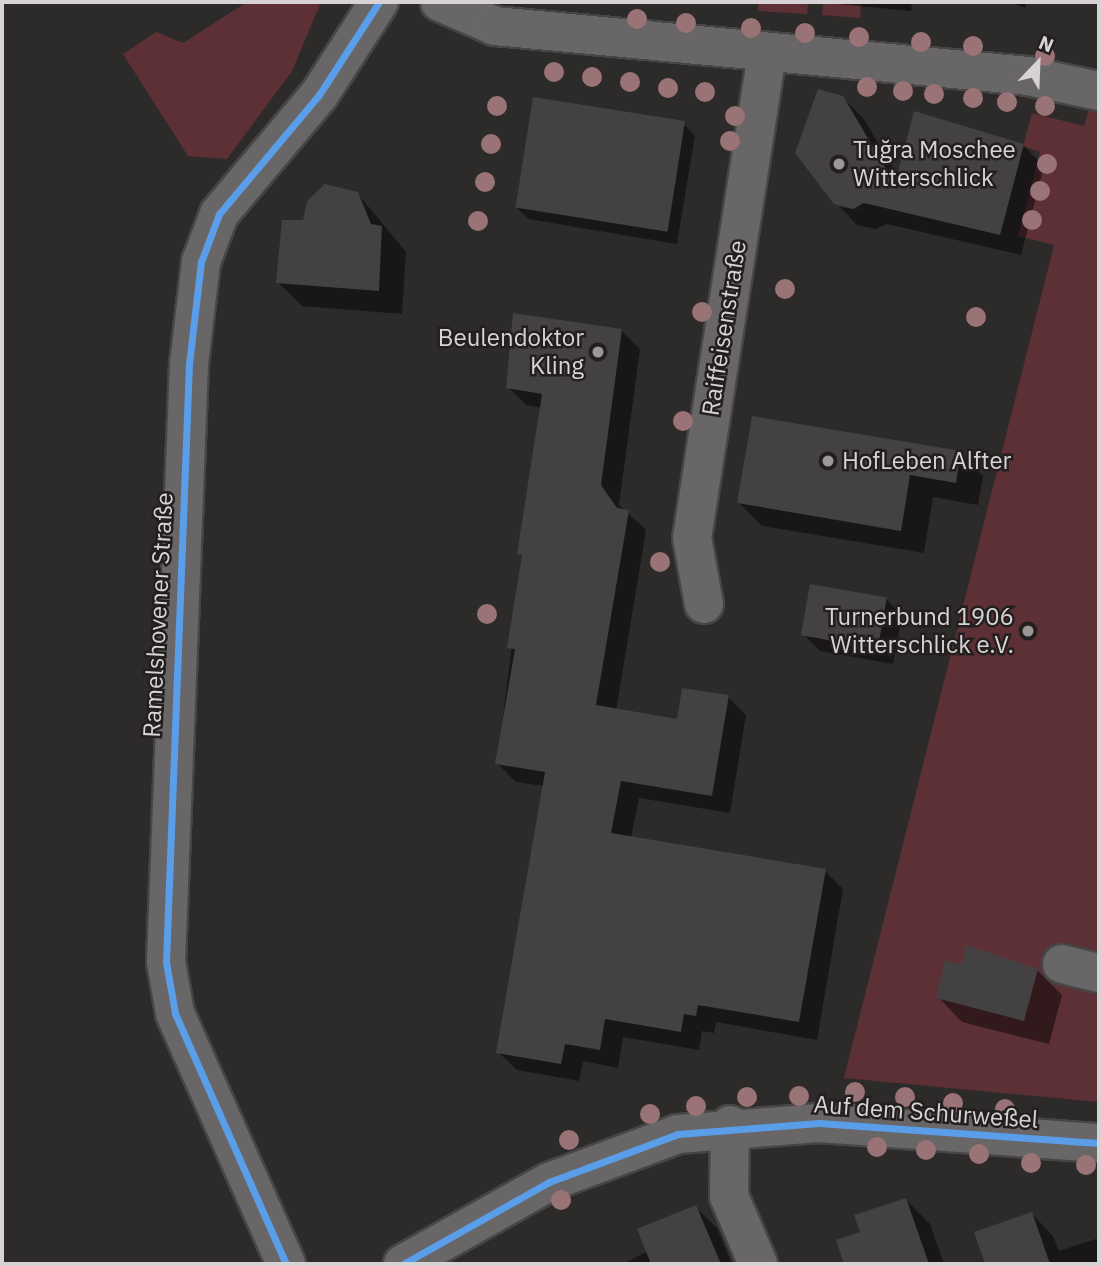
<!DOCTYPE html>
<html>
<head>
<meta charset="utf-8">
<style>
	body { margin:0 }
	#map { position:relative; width:1101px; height:1266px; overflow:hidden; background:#2d2a2a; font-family:"IBM Plex Sans",sans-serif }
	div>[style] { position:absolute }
	.green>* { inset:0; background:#5d3036 }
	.shadow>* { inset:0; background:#0007 }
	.building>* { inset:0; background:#434141; transform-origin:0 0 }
	.roads { filter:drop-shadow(2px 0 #474545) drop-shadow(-2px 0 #474545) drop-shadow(0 2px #474545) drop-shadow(0 -2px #474545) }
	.minor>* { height:38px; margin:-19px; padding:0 19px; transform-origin:19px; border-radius:19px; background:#686666 }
	.cycleway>* { height:7px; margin:-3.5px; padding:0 3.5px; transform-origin:3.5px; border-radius:3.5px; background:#5a9eea }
	.trees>* { width:20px; height:20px; margin:-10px; border-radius:50%; background:#997376 }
	.dots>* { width:19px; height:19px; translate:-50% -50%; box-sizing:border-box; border:4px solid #241f1f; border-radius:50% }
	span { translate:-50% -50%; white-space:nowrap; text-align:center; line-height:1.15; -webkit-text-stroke:5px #241f1f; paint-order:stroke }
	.poi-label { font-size:24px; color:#d7d3d4 }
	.left { translate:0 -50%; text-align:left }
	.right { translate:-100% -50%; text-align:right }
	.street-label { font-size:24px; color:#d7d3d4 }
	.frame { position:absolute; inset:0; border:4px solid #d7d3d4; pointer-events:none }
	.north { position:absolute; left:1003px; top:28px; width:70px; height:70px; -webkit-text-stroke:5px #241f1f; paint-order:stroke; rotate:23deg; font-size:19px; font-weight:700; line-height:28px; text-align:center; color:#d7d3d4 }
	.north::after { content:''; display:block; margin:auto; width:24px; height:32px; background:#d7d3d4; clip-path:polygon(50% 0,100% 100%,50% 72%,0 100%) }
</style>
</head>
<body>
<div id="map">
	<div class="green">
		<i style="clip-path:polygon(247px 2px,321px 2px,292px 71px,227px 159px,188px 156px,123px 54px,156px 32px,183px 43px)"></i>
		<i style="clip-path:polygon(758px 2px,808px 2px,807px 14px,758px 11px)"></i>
		<i style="clip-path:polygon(823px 2px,861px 2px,860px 18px,822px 15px)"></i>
		<i style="clip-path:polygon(1089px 109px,1099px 111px,1099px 1102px,844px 1078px,1054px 245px,1018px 236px,1040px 152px,1023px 146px,1032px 113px,1084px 126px)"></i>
	</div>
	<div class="shadow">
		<i style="clip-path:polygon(817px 2px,912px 2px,911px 11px)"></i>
		<i style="clip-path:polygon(1010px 2px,1027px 2px,1025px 8px)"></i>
		<i style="clip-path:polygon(842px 97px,864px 119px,899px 178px,1023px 145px,1044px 166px,1021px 255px,887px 224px,876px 229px,857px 225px,840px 207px,862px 209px,835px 203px)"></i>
		<i style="clip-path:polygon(684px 124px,695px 136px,677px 244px,528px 219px,517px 208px)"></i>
		<i style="clip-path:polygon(358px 194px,406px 252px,402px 314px,302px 306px,278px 282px,304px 222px)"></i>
		<i style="clip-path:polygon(621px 330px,640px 349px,619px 505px,646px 530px,616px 711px,679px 721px,728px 697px,746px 715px,730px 813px,639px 798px,631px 838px,825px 871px,843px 889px,817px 1040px,716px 1022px,714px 1033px,702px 1031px,699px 1050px,623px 1037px,618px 1068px,583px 1061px,579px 1081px,517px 1070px,498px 1052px,544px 786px,516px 782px,497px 763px,542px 408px,526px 405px,508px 387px)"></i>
		<i style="clip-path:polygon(960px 453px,983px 476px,978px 505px,933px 497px,924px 553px,762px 526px,739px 503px)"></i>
		<i style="clip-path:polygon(886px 599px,902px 616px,893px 664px,820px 651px,803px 634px)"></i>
		<i style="clip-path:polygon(962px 966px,1037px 970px,1062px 995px,1049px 1044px,962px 1022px,938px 997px)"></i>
		<i style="clip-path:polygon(906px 1200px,930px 1224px,944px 1264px,846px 1264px,838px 1241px,862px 1233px)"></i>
		<i style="clip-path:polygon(695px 1207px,717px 1228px,732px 1264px,623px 1264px,648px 1251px)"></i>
		<i style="clip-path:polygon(1032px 1214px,1053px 1236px,1059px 1251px,1099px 1238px,1099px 1264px,987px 1264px,976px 1233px)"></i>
	</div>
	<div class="building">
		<i style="clip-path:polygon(818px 89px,843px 96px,895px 184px,914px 111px,1024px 144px,1000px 235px,864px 203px,853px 209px,834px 204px,795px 153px)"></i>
		<i style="left:533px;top:97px;width:154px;height:112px;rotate:9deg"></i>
		<i style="clip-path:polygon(325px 184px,358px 192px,371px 224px,382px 226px,379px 291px,276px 283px,282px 220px,303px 220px,307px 201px)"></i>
		<i style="clip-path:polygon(513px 313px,622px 329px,601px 485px,617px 508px,629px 510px,596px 705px,677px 719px,682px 688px,729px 695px,712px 796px,621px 781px,611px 833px,826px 869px,799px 1022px,698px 1005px,696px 1016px,684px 1014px,681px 1032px,605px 1019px,600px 1050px,565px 1044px,561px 1064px,496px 1053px,545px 772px,495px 764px,515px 649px,507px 648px,522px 555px,517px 554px,542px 394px,506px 388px)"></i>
		<i style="clip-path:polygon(752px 416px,961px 451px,956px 483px,910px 475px,901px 531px,737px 503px)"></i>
		<i style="left:810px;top:584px;width:78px;height:52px;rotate:10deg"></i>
		<i style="clip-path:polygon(966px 945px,1038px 969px,1024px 1021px,936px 998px,945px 960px,961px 964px)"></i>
		<i style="clip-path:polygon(906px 1198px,929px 1264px,844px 1264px,836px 1240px,860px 1232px,854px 1215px)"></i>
		<i style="clip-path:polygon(696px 1205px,721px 1264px,651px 1264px,637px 1229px)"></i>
		<i style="clip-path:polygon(1032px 1212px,1050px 1264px,985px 1264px,974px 1232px)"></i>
	</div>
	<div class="roads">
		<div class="minor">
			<i style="left:440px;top:2px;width:60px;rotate:23.6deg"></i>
			<i style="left:495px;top:26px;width:535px;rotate:5.36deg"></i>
			<i style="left:1028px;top:76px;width:73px;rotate:11.9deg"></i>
			<i style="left:704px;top:604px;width:67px;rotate:-100.3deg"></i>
			<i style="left:692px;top:538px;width:492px;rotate:-81.2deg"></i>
			<i style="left:1062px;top:964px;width:38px;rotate:14deg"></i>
			<i style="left:730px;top:1125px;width:71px;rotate:90.8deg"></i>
			<i style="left:729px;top:1196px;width:74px;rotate:66.9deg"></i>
			<i style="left:286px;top:1264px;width:274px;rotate:-113.9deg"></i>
			<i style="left:175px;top:1013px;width:52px;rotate:-100deg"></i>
			<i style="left:166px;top:962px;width:598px;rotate:-87.8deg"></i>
			<i style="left:189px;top:364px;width:103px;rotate:-83.3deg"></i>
			<i style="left:201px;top:262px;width:51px;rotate:-69.4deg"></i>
			<i style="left:219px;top:214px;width:155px;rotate:-50deg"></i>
			<i style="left:319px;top:95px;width:111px;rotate:-57.2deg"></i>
			<i style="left:403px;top:1264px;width:167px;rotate:-29.3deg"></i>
			<i style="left:549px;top:1182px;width:138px;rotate:-20.4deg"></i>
			<i style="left:678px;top:1134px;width:141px;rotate:-4.5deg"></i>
			<i style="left:819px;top:1123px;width:281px;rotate:4.1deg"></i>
		</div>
	</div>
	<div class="cycleway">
		<i style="left:286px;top:1264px;width:274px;rotate:-113.9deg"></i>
		<i style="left:175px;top:1013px;width:52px;rotate:-100deg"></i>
		<i style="left:166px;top:962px;width:598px;rotate:-87.8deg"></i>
		<i style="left:189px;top:364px;width:103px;rotate:-83.3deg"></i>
		<i style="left:201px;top:262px;width:51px;rotate:-69.4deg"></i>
		<i style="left:219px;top:214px;width:155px;rotate:-50deg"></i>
		<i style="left:319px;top:95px;width:111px;rotate:-57.2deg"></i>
		<i style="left:403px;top:1264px;width:167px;rotate:-29.3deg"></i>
		<i style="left:549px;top:1182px;width:138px;rotate:-20.4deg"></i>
		<i style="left:678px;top:1134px;width:141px;rotate:-4.5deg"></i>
		<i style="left:819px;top:1123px;width:281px;rotate:4.1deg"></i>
	</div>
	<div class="trees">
		<i style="left:637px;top:19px"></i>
		<i style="left:686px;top:23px"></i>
		<i style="left:751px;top:28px"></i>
		<i style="left:805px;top:33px"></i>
		<i style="left:859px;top:37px"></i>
		<i style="left:921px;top:42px"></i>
		<i style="left:973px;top:46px"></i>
		<i style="left:1045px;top:56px"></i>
		<i style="left:554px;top:72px"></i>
		<i style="left:592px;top:77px"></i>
		<i style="left:630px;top:82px"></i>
		<i style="left:867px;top:87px"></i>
		<i style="left:668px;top:88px"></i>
		<i style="left:903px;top:91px"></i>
		<i style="left:705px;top:92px"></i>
		<i style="left:934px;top:94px"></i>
		<i style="left:973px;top:98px"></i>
		<i style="left:1007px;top:102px"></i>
		<i style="left:497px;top:106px"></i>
		<i style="left:1045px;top:106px"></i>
		<i style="left:735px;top:116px"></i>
		<i style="left:730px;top:141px"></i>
		<i style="left:491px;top:144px"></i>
		<i style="left:1047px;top:164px"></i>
		<i style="left:485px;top:182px"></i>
		<i style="left:1040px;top:191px"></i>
		<i style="left:1032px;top:220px"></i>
		<i style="left:478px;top:221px"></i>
		<i style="left:785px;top:289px"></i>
		<i style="left:702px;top:312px"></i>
		<i style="left:976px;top:317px"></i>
		<i style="left:683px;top:421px"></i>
		<i style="left:660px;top:562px"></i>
		<i style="left:487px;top:614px"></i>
		<i style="left:855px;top:1092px"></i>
		<i style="left:799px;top:1096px"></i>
		<i style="left:747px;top:1097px"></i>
		<i style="left:905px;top:1097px"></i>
		<i style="left:953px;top:1103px"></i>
		<i style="left:696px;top:1106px"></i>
		<i style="left:1005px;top:1109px"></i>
		<i style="left:650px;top:1114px"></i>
		<i style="left:569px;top:1140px"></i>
		<i style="left:877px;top:1147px"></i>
		<i style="left:926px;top:1150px"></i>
		<i style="left:979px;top:1154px"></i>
		<i style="left:1031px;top:1163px"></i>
		<i style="left:1086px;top:1165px"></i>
		<i style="left:561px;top:1200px"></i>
	</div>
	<div class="dots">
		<i style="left:839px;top:164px;background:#9c9898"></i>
		<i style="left:598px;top:352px;background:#9c9898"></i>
		<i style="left:828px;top:461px;background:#9c9898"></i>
		<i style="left:1028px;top:631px;background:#9c9898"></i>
	</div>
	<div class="poi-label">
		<span class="left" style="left:853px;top:164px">Tuğra Moschee<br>Witterschlick</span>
		<span class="right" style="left:584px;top:352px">Beulendoktor<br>Kling</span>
		<span class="left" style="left:842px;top:461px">HofLeben Alfter</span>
		<span class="right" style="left:1014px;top:631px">Turnerbund 1906<br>Witterschlick e.V.</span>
	</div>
	<div class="street-label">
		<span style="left:724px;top:328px;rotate:-81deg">Raiffeisenstraße</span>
		<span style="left:158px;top:615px;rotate:-87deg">Ramelshovener Straße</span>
		<span style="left:926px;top:1112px;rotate:4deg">Auf dem Schurweßel</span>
	</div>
	<div class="frame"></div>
	<div class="north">N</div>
</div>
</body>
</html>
